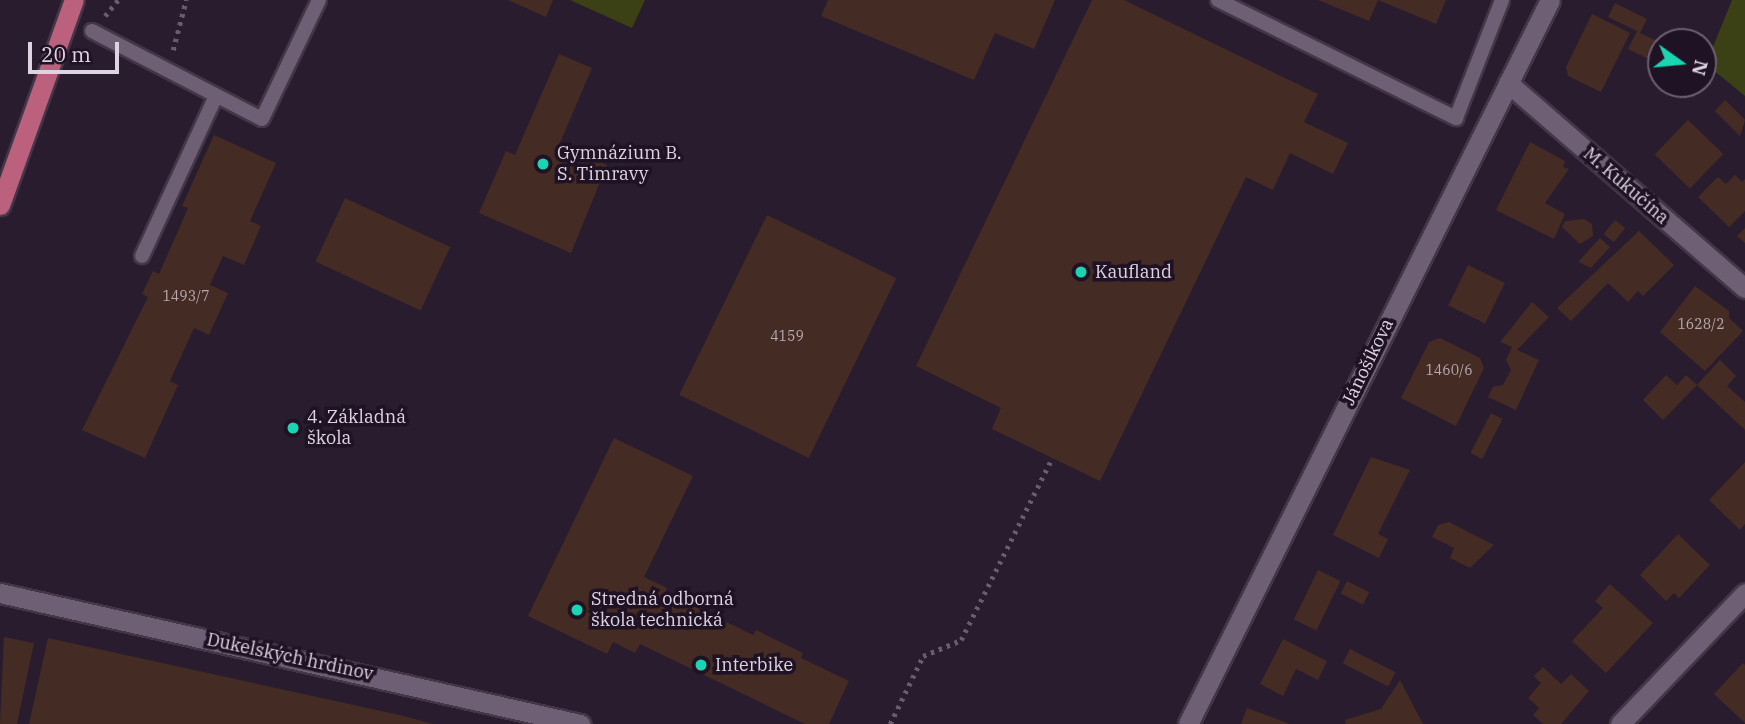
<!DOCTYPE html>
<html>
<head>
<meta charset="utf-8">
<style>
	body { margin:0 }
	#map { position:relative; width:1745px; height:724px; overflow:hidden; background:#2a1c2f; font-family:"IBM Plex Serif",serif }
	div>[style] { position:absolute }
	.green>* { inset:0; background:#3c4015 }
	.building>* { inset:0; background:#442b23; transform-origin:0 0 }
	.path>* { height:4.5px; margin-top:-2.25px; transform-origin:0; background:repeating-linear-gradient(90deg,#685c6d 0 3.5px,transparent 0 8.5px) }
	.roads { filter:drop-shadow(2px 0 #433747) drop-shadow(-2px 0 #433747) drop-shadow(0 2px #433747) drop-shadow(0 -2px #433747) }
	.service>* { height:14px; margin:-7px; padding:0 7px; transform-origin:7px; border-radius:7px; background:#6f5f75 }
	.minor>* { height:19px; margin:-9.5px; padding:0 9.5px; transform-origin:9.5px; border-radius:9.5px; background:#6f5f75 }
	.primary>* { height:19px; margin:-9.5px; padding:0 9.5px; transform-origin:9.5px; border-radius:9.5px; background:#bb617e }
	.dots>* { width:19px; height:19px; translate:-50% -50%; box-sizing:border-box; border:4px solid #201225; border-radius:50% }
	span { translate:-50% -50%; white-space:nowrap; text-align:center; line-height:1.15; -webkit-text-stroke:7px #201225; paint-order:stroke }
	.number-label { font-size:14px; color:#b7aab2 }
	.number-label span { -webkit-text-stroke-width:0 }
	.poi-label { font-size:18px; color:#ddd4e1 }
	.left { translate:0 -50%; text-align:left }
	.street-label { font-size:18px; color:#ddd4e1 }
	.north { position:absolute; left:1647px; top:28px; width:70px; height:70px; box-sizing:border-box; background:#201225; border:2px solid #6c6070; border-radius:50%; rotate:105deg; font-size:19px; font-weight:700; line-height:28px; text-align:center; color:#ddd4e1 }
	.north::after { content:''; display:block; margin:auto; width:24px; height:32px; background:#19d5b2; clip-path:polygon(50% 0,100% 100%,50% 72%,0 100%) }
	.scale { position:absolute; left:28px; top:42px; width:91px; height:32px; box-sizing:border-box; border:4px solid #ddd4e1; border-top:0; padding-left:9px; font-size:21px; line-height:24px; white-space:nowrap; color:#ddd4e1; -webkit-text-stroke:5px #201225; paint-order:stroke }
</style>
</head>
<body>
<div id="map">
	<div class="green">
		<i style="clip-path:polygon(570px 0,645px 0,632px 28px)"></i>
		<i style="clip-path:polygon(1732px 0,1745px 0,1745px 96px,1706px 64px)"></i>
	</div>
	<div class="building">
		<i style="clip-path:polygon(508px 0,553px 0,546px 17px)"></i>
		<i style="clip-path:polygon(828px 0,1055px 0,1034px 49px,995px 33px,974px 80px,821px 16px)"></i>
		<i style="clip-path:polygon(1092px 0,1124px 0,1318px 94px,1304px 122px,1348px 143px,1333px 174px,1290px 153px,1273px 190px,1246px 177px,1100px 481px,992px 429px,1001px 408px,916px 366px)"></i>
		<i style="clip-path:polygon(1318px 0,1378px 0,1369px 21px)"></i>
		<i style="clip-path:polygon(1378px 0,1446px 0,1436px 24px)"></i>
		<i style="clip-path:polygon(1615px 3px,1647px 19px,1640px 33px,1661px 43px,1661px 65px,1628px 49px,1637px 31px,1608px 17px)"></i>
		<i style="clip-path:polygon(1592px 14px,1630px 33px,1601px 92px,1568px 76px,1566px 67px)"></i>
		<i style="clip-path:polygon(559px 54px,592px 68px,559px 145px,607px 165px,571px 253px,479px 213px,506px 151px,515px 155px)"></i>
		<i style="clip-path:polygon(1725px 100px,1745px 120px,1740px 136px,1715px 111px)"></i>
		<i style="left:1688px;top:120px;width:49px;height:48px;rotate:44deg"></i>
		<i style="clip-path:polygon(214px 135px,276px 163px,250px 221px,261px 226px,244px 265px,223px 256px,210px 285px,228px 293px,209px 335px,194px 328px,170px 381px,178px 385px,145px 458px,82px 430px,148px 297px,142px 294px,153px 271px,159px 274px,188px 208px,182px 206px)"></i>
		<i style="clip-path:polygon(1530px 142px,1565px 161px,1563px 167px,1569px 169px,1545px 203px,1565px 214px,1554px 239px,1496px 210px)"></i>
		<i style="clip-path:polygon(1735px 175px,1742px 182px,1745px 179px,1745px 211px,1729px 227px,1698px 197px,1718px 177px,1726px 184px)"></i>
		<i style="left:345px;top:198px;width:116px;height:70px;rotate:25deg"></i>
		<i style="left:767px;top:215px;width:144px;height:200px;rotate:26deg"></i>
		<i style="clip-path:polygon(1584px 219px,1592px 224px,1593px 236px,1580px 244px,1562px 227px,1565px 221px)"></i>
		<i style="left:1615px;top:220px;width:13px;height:18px;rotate:39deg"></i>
		<i style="clip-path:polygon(1745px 228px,1745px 243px,1737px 236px)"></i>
		<i style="clip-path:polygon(1639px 231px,1674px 265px,1643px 296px,1638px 291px,1628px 302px,1608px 283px,1571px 321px,1557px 308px)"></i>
		<i style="clip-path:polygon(1600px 238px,1610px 247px,1591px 268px,1578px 262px)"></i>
		<i style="left:1468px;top:265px;width:41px;height:45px;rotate:26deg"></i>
		<i style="clip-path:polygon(1695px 286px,1729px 311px,1729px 318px,1743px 331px,1705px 371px,1660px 332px)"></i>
		<i style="clip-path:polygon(1532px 302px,1549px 317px,1517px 350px,1539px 360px,1516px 410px,1488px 397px,1493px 387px,1503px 385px,1511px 370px,1506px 360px,1512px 347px,1500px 342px)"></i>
		<i style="clip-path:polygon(1440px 338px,1480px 358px,1484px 368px,1456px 426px,1401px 398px,1429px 342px)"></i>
		<i style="clip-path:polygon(1720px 360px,1736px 376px,1727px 386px,1745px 402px,1745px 430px,1697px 385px)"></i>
		<i style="clip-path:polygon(1666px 375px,1677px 385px,1686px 375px,1697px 385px,1663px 420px,1643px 400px)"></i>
		<i style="left:1491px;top:413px;width:13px;height:45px;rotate:27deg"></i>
		<i style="clip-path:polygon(614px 438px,693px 476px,644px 577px,667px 588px,665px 592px,753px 635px,756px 630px,803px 653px,801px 658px,849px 681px,829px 724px,805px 724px,640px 644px,635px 653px,613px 642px,607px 654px,528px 616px)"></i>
		<i style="clip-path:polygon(1371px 457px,1410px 470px,1378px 534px,1388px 539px,1379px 558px,1333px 535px)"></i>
		<i style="clip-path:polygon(1745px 462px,1745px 524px,1740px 530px,1709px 500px)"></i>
		<i style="clip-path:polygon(1449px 522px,1494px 545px,1470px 568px,1450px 558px,1454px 548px,1432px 537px,1438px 525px)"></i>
		<i style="clip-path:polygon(1678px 534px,1710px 565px,1679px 598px,1674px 593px,1666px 601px,1640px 575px)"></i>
		<i style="left:1318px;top:570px;width:25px;height:55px;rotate:26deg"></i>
		<i style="left:1347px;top:581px;width:25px;height:14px;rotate:27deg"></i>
		<i style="clip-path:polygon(1610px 584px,1653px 623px,1606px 673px,1572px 641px,1603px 608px,1595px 601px)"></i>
		<i style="clip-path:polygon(4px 637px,34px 643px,17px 724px,0 724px)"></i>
		<i style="clip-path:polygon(48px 638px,404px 716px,433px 724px,29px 724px)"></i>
		<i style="clip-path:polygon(1283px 639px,1327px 661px,1318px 680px,1296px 669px,1283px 696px,1260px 684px)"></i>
		<i style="left:1350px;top:649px;width:51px;height:16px;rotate:27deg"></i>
		<i style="clip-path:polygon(1743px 663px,1745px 665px,1745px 723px,1714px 694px)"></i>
		<i style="clip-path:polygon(1543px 667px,1561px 684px,1571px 674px,1589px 691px,1561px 724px,1543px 724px,1533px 715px,1539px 708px,1528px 698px,1541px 683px,1534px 676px)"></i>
		<i style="clip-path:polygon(1400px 680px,1423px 724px,1346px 724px,1345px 720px,1381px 709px)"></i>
		<i style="clip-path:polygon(1247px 708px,1290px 724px,1241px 724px)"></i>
	</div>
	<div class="path">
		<i style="left:105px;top:16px;width:21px;rotate:-51deg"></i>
		<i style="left:173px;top:50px;width:52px;rotate:-75.4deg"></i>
		<i style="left:890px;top:724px;width:76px;rotate:-64.1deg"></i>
		<i style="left:923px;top:656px;width:41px;rotate:-22.8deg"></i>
		<i style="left:961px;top:640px;width:203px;rotate:-63.4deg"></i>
	</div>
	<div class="roads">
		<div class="service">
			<i style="left:1218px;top:0;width:266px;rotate:26.4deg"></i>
			<i style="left:1456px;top:118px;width:127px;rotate:-68.7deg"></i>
			<i style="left:92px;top:31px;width:191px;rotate:27.4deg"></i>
			<i style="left:262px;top:119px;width:132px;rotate:-64.4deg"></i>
			<i style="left:142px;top:256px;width:176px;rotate:-65.2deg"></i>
		</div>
		<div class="minor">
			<i style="left:1508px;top:83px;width:313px;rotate:40.9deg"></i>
			<i style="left:0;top:593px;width:595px;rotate:12.73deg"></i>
			<i style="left:1188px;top:724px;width:809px;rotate:-63.43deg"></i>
			<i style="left:1620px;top:724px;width:181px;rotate:-46.3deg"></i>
		</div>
		<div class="primary">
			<i style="left:0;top:205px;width:218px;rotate:-70.2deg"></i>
		</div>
	</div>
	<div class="dots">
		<i style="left:543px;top:164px;background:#19d5b2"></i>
		<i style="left:1081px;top:272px;background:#19d5b2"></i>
		<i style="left:293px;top:428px;background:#19d5b2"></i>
		<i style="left:577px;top:610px;background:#19d5b2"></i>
		<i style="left:701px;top:665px;background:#19d5b2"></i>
	</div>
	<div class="number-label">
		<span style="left:186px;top:296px">1493/7</span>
		<span style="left:1701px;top:324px">1628/2</span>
		<span style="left:787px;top:336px">4159</span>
		<span style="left:1449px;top:370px">1460/6</span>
	</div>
	<div class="poi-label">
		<span class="left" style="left:557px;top:164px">Gymnázium B.<br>S. Timravy</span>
		<span class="left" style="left:1095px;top:272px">Kaufland</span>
		<span class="left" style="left:307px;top:428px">4. Základná<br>škola</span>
		<span class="left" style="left:591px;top:610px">Stredná odborná<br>škola technická</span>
		<span class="left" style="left:715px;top:665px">Interbike</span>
	</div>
	<div class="street-label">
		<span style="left:1626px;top:186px;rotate:41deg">M. Kukučína</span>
		<span style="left:1368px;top:362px;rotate:-64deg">Jánošíkova</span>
		<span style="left:290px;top:657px;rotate:12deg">Dukelských hrdinov</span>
	</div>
	<div class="north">N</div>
	<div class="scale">20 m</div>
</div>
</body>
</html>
